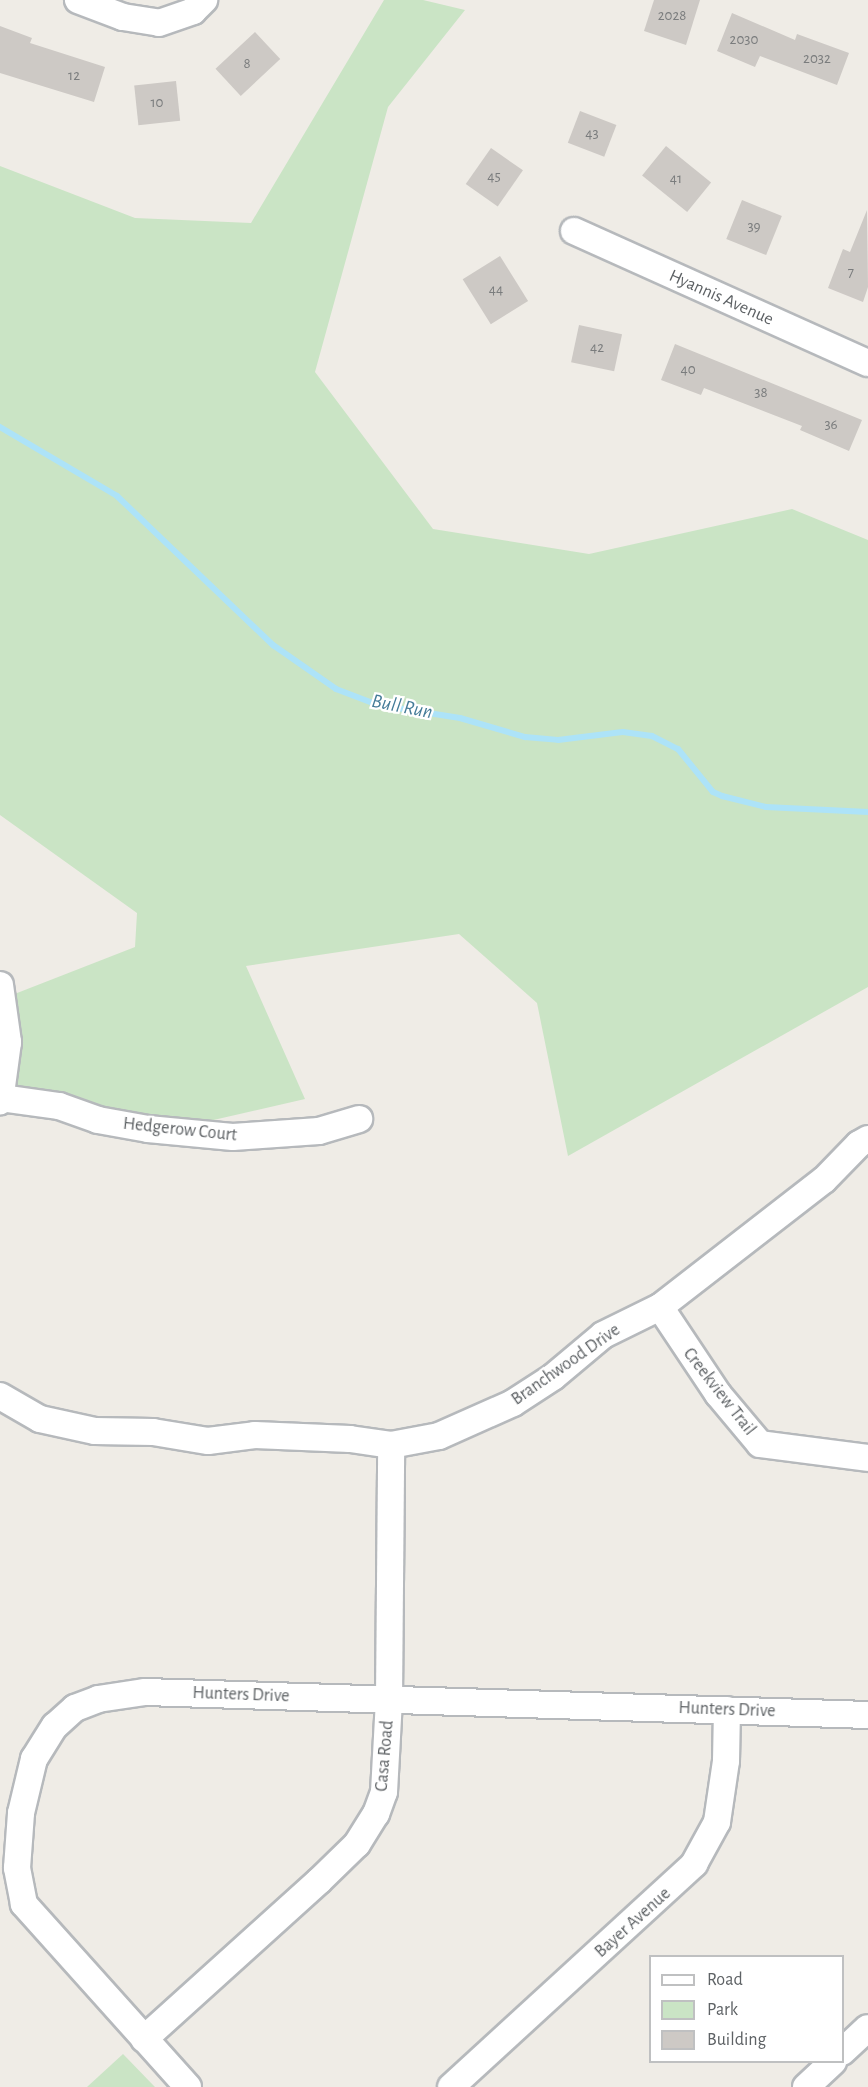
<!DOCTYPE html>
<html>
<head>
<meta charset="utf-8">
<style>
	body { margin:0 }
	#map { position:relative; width:868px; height:2087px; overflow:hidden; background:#efece6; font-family:"Alegreya Sans",sans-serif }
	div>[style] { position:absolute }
	.green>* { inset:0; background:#cae4c5 }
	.stream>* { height:6px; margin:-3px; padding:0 3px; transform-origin:3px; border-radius:3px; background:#ade3f8 }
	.building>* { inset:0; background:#cdc9c5; transform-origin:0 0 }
	.roads { filter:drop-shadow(2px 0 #b6b9bc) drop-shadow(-2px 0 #b6b9bc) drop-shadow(0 2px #b6b9bc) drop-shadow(0 -2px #b6b9bc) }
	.minor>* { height:26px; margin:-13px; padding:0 13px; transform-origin:13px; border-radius:13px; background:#fff }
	span { translate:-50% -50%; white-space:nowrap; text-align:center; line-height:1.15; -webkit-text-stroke:4.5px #fff; paint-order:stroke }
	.number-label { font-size:15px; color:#7a7c7d }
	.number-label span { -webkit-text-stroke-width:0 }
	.street-label { font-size:18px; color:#5e6265 }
	.water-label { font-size:20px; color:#447b98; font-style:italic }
	.legend { position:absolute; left:649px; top:1955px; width:195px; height:108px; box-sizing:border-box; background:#fff; border:2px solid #bfc0c1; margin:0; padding:8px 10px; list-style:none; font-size:18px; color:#5e6265 }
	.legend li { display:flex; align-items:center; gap:12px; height:30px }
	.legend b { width:30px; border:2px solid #bfc0c1 }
</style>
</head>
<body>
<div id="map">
	<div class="green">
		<i style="clip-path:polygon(384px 0,423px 0,465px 10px,388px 107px,315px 372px,433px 529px,589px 554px,792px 509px,868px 540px,868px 987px,568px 1156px,537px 1003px,459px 934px,246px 966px,305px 1099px,148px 1135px,9px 1096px,12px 995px,135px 947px,137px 913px,0 815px,0 166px,135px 218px,251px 223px)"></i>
		<i style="clip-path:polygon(123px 2054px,155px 2087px,87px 2087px)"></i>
	</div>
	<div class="stream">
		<i style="left:0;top:427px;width:136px;rotate:30.5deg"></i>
		<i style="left:117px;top:496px;width:216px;rotate:43.7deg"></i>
		<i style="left:273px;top:645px;width:77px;rotate:34.9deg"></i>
		<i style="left:336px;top:689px;width:45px;rotate:20.9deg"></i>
		<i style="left:378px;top:705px;width:83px;rotate:9deg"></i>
		<i style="left:460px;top:718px;width:68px;rotate:16.3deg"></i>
		<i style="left:525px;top:737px;width:33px;rotate:5deg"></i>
		<i style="left:558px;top:740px;width:65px;rotate:-7deg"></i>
		<i style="left:623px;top:732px;width:29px;rotate:8deg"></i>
		<i style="left:652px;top:736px;width:29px;rotate:27deg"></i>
		<i style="left:678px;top:749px;width:55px;rotate:50.9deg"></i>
		<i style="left:713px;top:792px;width:10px;rotate:24deg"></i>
		<i style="left:722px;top:796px;width:45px;rotate:14deg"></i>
		<i style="left:766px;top:807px;width:102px;rotate:2.8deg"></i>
	</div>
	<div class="building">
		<i style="clip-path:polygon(654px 0,700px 0,686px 45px,644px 31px)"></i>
		<i style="clip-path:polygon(732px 13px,795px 40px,797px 34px,849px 53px,837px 85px,760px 56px,755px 67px,717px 51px)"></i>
		<i style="clip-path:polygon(0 26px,32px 38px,30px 43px,105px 67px,94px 102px,0 73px)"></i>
		<i style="left:255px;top:32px;width:37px;height:54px;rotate:47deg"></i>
		<i style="left:176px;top:81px;width:40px;height:42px;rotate:84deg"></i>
		<i style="left:580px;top:111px;width:39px;height:34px;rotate:21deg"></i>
		<i style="left:666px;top:146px;width:58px;height:38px;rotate:39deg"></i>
		<i style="left:491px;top:148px;width:39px;height:44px;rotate:35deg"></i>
		<i style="left:742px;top:200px;width:43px;height:42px;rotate:22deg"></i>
		<i style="clip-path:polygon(867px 210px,868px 287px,863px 302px,828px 288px,843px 249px,850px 252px)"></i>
		<i style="left:500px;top:256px;width:53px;height:44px;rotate:58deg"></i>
		<i style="left:579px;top:325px;width:44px;height:38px;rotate:12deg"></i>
		<i style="clip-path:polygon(675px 344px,862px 420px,849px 451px,800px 430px,802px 426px,704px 388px,701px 395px,661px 380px)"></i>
	</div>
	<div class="roads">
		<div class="minor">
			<i style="left:78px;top:0;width:48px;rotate:20.7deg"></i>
			<i style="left:123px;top:17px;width:36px;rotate:9deg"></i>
			<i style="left:159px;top:23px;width:36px;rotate:-19deg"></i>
			<i style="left:193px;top:11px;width:16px;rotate:-45deg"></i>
			<i style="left:574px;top:231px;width:322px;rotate:24.2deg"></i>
			<i style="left:0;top:985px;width:58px;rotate:82deg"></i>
			<i style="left:8px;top:1042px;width:60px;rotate:97.7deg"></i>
			<i style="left:1px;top:1098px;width:59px;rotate:7.9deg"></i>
			<i style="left:59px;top:1106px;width:41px;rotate:19.7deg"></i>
			<i style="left:98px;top:1120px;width:51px;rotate:10.2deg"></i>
			<i style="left:148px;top:1129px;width:85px;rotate:5.4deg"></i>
			<i style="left:233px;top:1137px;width:86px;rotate:-4deg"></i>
			<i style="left:319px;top:1131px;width:42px;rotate:-16.7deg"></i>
			<i style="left:660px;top:1307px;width:105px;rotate:56.3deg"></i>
			<i style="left:718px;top:1394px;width:65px;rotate:50deg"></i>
			<i style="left:760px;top:1444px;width:109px;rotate:7.4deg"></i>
			<i style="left:0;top:1396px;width:46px;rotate:29.9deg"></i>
			<i style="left:40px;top:1419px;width:56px;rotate:12.3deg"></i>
			<i style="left:95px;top:1431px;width:58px;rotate:1deg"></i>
			<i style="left:153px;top:1432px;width:56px;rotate:9.3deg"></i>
			<i style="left:208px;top:1441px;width:47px;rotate:-7.3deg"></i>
			<i style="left:255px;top:1435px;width:95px;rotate:2.4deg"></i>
			<i style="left:350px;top:1439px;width:41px;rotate:8.3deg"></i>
			<i style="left:391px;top:1445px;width:49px;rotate:-10.6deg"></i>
			<i style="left:439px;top:1436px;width:81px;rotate:-24deg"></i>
			<i style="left:513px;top:1403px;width:48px;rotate:-33deg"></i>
			<i style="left:553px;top:1377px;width:65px;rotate:-40deg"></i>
			<i style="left:603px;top:1335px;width:64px;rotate:-26.2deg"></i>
			<i style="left:660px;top:1307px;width:207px;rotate:-37.8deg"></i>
			<i style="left:824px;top:1180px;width:50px;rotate:-45.8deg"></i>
			<i style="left:859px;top:1144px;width:10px;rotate:-29deg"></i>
			<i style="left:144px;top:2039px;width:236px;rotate:-42.1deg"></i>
			<i style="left:319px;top:1881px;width:53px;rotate:-44.2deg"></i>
			<i style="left:357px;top:1844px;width:36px;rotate:-58deg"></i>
			<i style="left:376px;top:1814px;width:23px;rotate:-70deg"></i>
			<i style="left:384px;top:1792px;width:93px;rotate:-86.9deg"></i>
			<i style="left:389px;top:1699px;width:254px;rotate:-89.5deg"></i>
			<i style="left:842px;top:2052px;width:35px;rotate:-43deg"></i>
			<i style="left:188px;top:2087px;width:246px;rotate:-131.9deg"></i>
			<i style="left:24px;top:1904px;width:37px;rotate:-101deg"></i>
			<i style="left:17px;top:1868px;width:55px;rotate:-85.8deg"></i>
			<i style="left:21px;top:1813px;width:56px;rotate:-76.5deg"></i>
			<i style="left:34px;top:1759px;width:39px;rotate:-58deg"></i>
			<i style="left:55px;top:1726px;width:27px;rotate:-42deg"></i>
			<i style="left:75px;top:1708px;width:25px;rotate:-21deg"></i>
			<i style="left:98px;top:1699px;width:48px;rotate:-8.5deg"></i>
			<i style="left:145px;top:1692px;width:723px;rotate:1.82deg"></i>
			<i style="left:451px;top:2087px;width:330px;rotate:-42.5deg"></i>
			<i style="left:694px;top:1864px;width:48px;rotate:-61.3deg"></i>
			<i style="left:717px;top:1822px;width:62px;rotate:-81.6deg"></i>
			<i style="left:726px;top:1761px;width:51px;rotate:-88.9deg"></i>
			<i style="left:806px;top:2087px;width:37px;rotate:-43deg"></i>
		</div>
	</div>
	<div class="number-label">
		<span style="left:672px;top:16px">2028</span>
		<span style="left:744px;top:40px">2030</span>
		<span style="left:817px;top:59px">2032</span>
		<span style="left:247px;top:64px">8</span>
		<span style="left:74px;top:76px">12</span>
		<span style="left:157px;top:103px">10</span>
		<span style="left:592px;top:134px">43</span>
		<span style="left:494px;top:177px">45</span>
		<span style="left:676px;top:179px">41</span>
		<span style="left:754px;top:227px">39</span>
		<span style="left:851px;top:273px">7</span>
		<span style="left:496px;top:290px">44</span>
		<span style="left:597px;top:348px">42</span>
		<span style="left:688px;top:370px">40</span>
		<span style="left:761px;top:393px">38</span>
		<span style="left:831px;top:425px">36</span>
	</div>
	<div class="street-label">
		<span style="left:721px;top:298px;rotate:24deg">Hyannis Avenue</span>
		<span style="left:180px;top:1130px;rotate:6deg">Hedgerow Court</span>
		<span style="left:566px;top:1365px;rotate:-35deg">Branchwood Drive</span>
		<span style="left:719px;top:1392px;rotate:52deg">Creekview Trail</span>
		<span style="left:241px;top:1695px;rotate:2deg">Hunters Drive</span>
		<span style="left:727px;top:1710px;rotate:2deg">Hunters Drive</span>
		<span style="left:385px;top:1756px;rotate:-85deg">Casa Road</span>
		<span style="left:633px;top:1923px;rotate:-42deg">Bayer Avenue</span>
	</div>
	<div class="water-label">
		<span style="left:402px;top:707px;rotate:11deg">Bull Run</span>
	</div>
	<ul class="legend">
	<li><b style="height:8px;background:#fff"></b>Road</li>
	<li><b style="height:16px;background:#cae4c5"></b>Park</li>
	<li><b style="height:16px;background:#cdc9c5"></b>Building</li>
	</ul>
</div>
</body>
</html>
